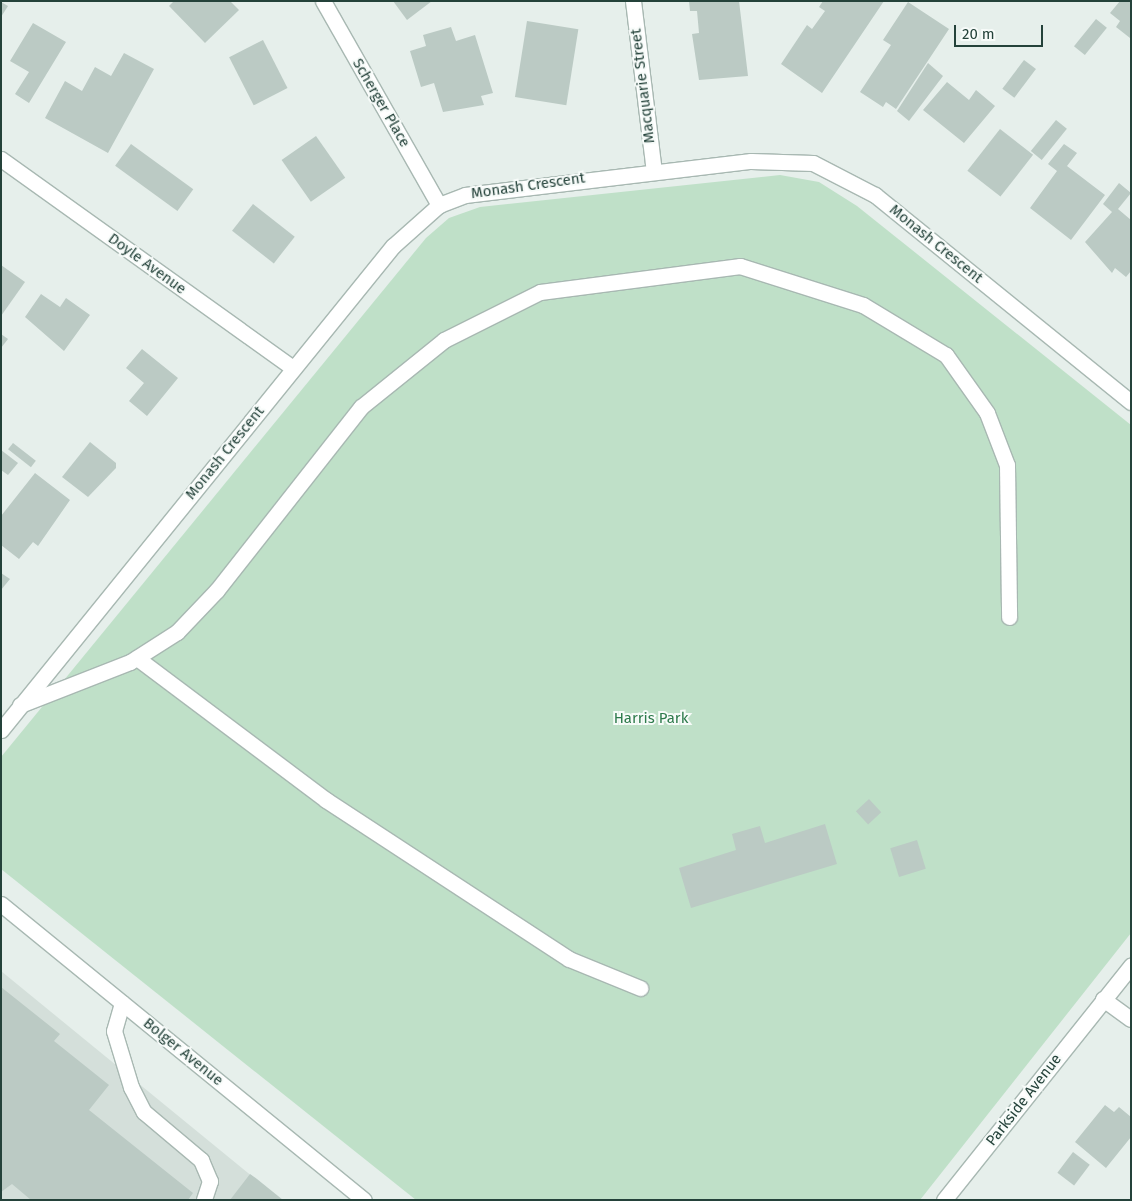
<!DOCTYPE html>
<html>
<head>
<meta charset="utf-8">
<style>
	body { margin:0 }
	#map { position:relative; width:1132px; height:1201px; overflow:hidden; background:#e6efeb; font-family:"Fira Sans",sans-serif }
	div>[style] { position:absolute }
	.built>* { inset:0; background:#d4dfda }
	.green>* { inset:0; background:#bfe0c8 }
	.building>* { inset:0; background:#bbcac4; transform-origin:0 0 }
	.roads { filter:drop-shadow(1px 0 #a8b8b2) drop-shadow(-1px 0 #a8b8b2) drop-shadow(0 1px #a8b8b2) drop-shadow(0 -1px #a8b8b2) }
	.service>* { height:15px; margin:-7.5px; padding:0 7.5px; transform-origin:7.5px; border-radius:7.5px; background:#fff }
	.minor>* { height:15px; margin:-7.5px; padding:0 7.5px; transform-origin:7.5px; border-radius:7.5px; background:#fff }
	span { translate:-50% -50%; white-space:nowrap; text-align:center; line-height:1.15; -webkit-text-stroke:4px #f7fbf9; paint-order:stroke }
	.street-label { font-size:15px; color:#24423a }
	.park-label { font-size:15px; color:#2d7a4b }
	.frame { position:absolute; inset:0; border:2px solid #24423a; pointer-events:none }
	.scale { position:absolute; left:954px; top:25px; width:89px; height:22px; box-sizing:border-box; border:2px solid #24423a; border-top:0; padding-left:6px; font-size:15px; line-height:18px; white-space:nowrap; color:#24423a; -webkit-text-stroke:4px #f7fbf9; paint-order:stroke }
</style>
</head>
<body>
<div id="map">
	<div class="built">
		<i style="clip-path:polygon(1px 971px,281px 1200px,1px 1200px)"></i>
	</div>
	<div class="green">
		<i style="clip-path:polygon(780px 175px,819px 182px,857px 206px,1131px 425px,1131px 933px,920px 1200px,416px 1200px,1px 869px,1px 757px,426px 238px,449px 218px,480px 207px)"></i>
	</div>
	<div class="building">
		<i style="clip-path:polygon(174px 1px,230px 1px,239px 10px,205px 43px,169px 6px)"></i>
		<i style="clip-path:polygon(393px 1px,432px 1px,407px 20px)"></i>
		<i style="clip-path:polygon(689px 1px,739px 1px,748px 76px,699px 80px,692px 34px,699px 33px,697px 11px,690px 11px)"></i>
		<i style="clip-path:polygon(823px 1px,884px 1px,822px 93px,781px 64px,807px 25px,812px 29px,825px 11px,819px 7px)"></i>
		<i style="clip-path:polygon(1120px 1px,1131px 1px,1130px 38px,1116px 27px,1120px 21px,1110px 13px)"></i>
		<i style="clip-path:polygon(1px 2px,8px 6px,1px 17px)"></i>
		<i style="clip-path:polygon(908px 2px,949px 29px,896px 109px,886px 102px,883px 107px,860px 92px,891px 45px,883px 40px)"></i>
		<i style="left:1096px;top:19px;width:14px;height:35px;rotate:39deg"></i>
		<i style="left:527px;top:21px;width:52px;height:77px;rotate:9deg"></i>
		<i style="clip-path:polygon(33px 23px,66px 42px,29px 103px,15px 94px,29px 72px,10px 61px)"></i>
		<i style="clip-path:polygon(451px 27px,456px 41px,475px 35px,493px 93px,481px 96px,484px 105px,443px 112px,434px 83px,421px 87px,410px 51px,426px 46px,423px 35px)"></i>
		<i style="left:263px;top:40px;width:54px;height:38px;rotate:63deg"></i>
		<i style="clip-path:polygon(124px 53px,154px 69px,108px 153px,45px 118px,65px 81px,82px 91px,95px 67px,111px 76px)"></i>
		<i style="left:1024px;top:60px;width:15px;height:36px;rotate:37deg"></i>
		<i style="clip-path:polygon(928px 63px,943px 76px,909px 121px,897px 111px)"></i>
		<i style="clip-path:polygon(947px 82px,969px 100px,976px 90px,995px 106px,964px 143px,923px 110px)"></i>
		<i style="left:1056px;top:120px;width:14px;height:40px;rotate:39deg"></i>
		<i style="left:1000px;top:129px;width:42px;height:53px;rotate:38deg"></i>
		<i style="left:316px;top:136px;width:51px;height:42px;rotate:55deg"></i>
		<i style="left:131px;top:144px;width:77px;height:27px;rotate:36deg"></i>
		<i style="clip-path:polygon(1064px 144px,1077px 153px,1067px 166px,1105px 195px,1071px 240px,1030px 208px,1057px 171px,1048px 164px)"></i>
		<i style="clip-path:polygon(1119px 183px,1131px 193px,1118px 209px,1131px 220px,1131px 271px,1126px 277px,1115px 268px,1112px 273px,1085px 242px,1112px 212px,1103px 204px)"></i>
		<i style="left:253px;top:204px;width:53px;height:34px;rotate:38deg"></i>
		<i style="clip-path:polygon(1px 265px,25px 282px,1px 316px)"></i>
		<i style="clip-path:polygon(41px 294px,60px 307px,66px 298px,90px 315px,64px 351px,25px 317px)"></i>
		<i style="clip-path:polygon(1px 334px,8px 339px,1px 348px)"></i>
		<i style="clip-path:polygon(142px 349px,178px 378px,147px 416px,129px 401px,144px 383px,126px 368px)"></i>
		<i style="clip-path:polygon(90px 442px,116px 463px,116px 468px,88px 497px,62px 477px)"></i>
		<i style="left:13px;top:443px;width:29px;height:8px;rotate:38deg"></i>
		<i style="clip-path:polygon(1px 450px,18px 463px,8px 475px,1px 470px)"></i>
		<i style="clip-path:polygon(35px 473px,70px 500px,38px 546px,33px 542px,19px 559px,1px 545px,1px 516px)"></i>
		<i style="clip-path:polygon(1px 573px,10px 579px,1px 590px)"></i>
		<i style="left:869px;top:799px;width:18px;height:18px;rotate:47deg"></i>
		<i style="clip-path:polygon(825px 824px,837px 864px,691px 908px,679px 868px,736px 850px,732px 834px,760px 826px,765px 843px)"></i>
		<i style="left:917px;top:840px;width:30px;height:28px;rotate:73deg"></i>
		<i style="clip-path:polygon(1px 987px,60px 1034px,54px 1041px,109px 1085px,89px 1110px,193px 1193px,188px 1200px,31px 1200px,12px 1184px,1px 1192px)"></i>
		<i style="clip-path:polygon(1105px 1105px,1114px 1112px,1119px 1107px,1131px 1117px,1131px 1137px,1106px 1168px,1075px 1142px)"></i>
		<i style="left:1073px;top:1152px;width:21px;height:26px;rotate:37deg"></i>
		<i style="clip-path:polygon(250px 1174px,257px 1179px,283px 1200px,230px 1200px)"></i>
	</div>
	<div class="roads">
		<div class="service">
			<i style="left:137px;top:658px;width:236px;rotate:36.9deg"></i>
			<i style="left:326px;top:800px;width:290px;rotate:33.2deg"></i>
			<i style="left:569px;top:959px;width:77px;rotate:22.2deg"></i>
			<i style="left:20px;top:705px;width:118px;rotate:-21.4deg"></i>
			<i style="left:130px;top:662px;width:56px;rotate:-32.6deg"></i>
			<i style="left:177px;top:632px;width:58px;rotate:-46.4deg"></i>
			<i style="left:217px;top:590px;width:233px;rotate:-51.8deg"></i>
			<i style="left:361px;top:407px;width:107px;rotate:-38.9deg"></i>
			<i style="left:444px;top:340px;width:107px;rotate:-26.6deg"></i>
			<i style="left:540px;top:292px;width:202px;rotate:-7.4deg"></i>
			<i style="left:740px;top:266px;width:129px;rotate:17.6deg"></i>
			<i style="left:863px;top:305px;width:97px;rotate:31.1deg"></i>
			<i style="left:946px;top:355px;width:71px;rotate:54.7deg"></i>
			<i style="left:987px;top:413px;width:56px;rotate:69deg"></i>
			<i style="left:1007px;top:465px;width:152px;rotate:89.2deg"></i>
			<i style="left:122px;top:1003px;width:29px;rotate:106deg"></i>
			<i style="left:114px;top:1031px;width:59px;rotate:73.1deg"></i>
			<i style="left:131px;top:1087px;width:28px;rotate:63deg"></i>
			<i style="left:144px;top:1112px;width:75px;rotate:40.1deg"></i>
			<i style="left:201px;top:1160px;width:23px;rotate:67deg"></i>
			<i style="left:210px;top:1181px;width:20px;rotate:108deg"></i>
		</div>
		<div class="minor">
			<i style="left:323px;top:1px;width:235px;rotate:60.4deg"></i>
			<i style="left:633px;top:1px;width:171px;rotate:83deg"></i>
			<i style="left:1px;top:159px;width:359px;rotate:35.6deg"></i>
			<i style="left:1px;top:730px;width:623px;rotate:-51deg"></i>
			<i style="left:393px;top:246px;width:62px;rotate:-41.7deg"></i>
			<i style="left:439px;top:205px;width:28px;rotate:-21deg"></i>
			<i style="left:465px;top:195px;width:288px;rotate:-6.8deg"></i>
			<i style="left:751px;top:161px;width:62px;rotate:1.8deg"></i>
			<i style="left:813px;top:163px;width:70px;rotate:27.3deg"></i>
			<i style="left:875px;top:195px;width:329px;rotate:39deg"></i>
			<i style="left:1px;top:904px;width:468px;rotate:39.2deg"></i>
			<i style="left:1103px;top:999px;width:34px;rotate:36deg"></i>
			<i style="left:944px;top:1200px;width:300px;rotate:-51.4deg"></i>
		</div>
	</div>
	<div class="street-label">
		<span style="left:643px;top:86px;rotate:-97deg">Macquarie Street</span>
		<span style="left:381px;top:103px;rotate:60deg">Scherger Place</span>
		<span style="left:528px;top:186px;rotate:-8deg">Monash Crescent</span>
		<span style="left:936px;top:244px;rotate:39deg">Monash Crescent</span>
		<span style="left:147px;top:264px;rotate:36deg">Doyle Avenue</span>
		<span style="left:225px;top:453px;rotate:-51deg">Monash Crescent</span>
		<span style="left:183px;top:1052px;rotate:39deg">Bolger Avenue</span>
		<span style="left:1024px;top:1100px;rotate:-52deg">Parkside Avenue</span>
	</div>
	<div class="park-label">
		<span style="left:651px;top:719px">Harris Park</span>
	</div>
	<div class="frame"></div>
	<div class="scale">20 m</div>
</div>
</body>
</html>
